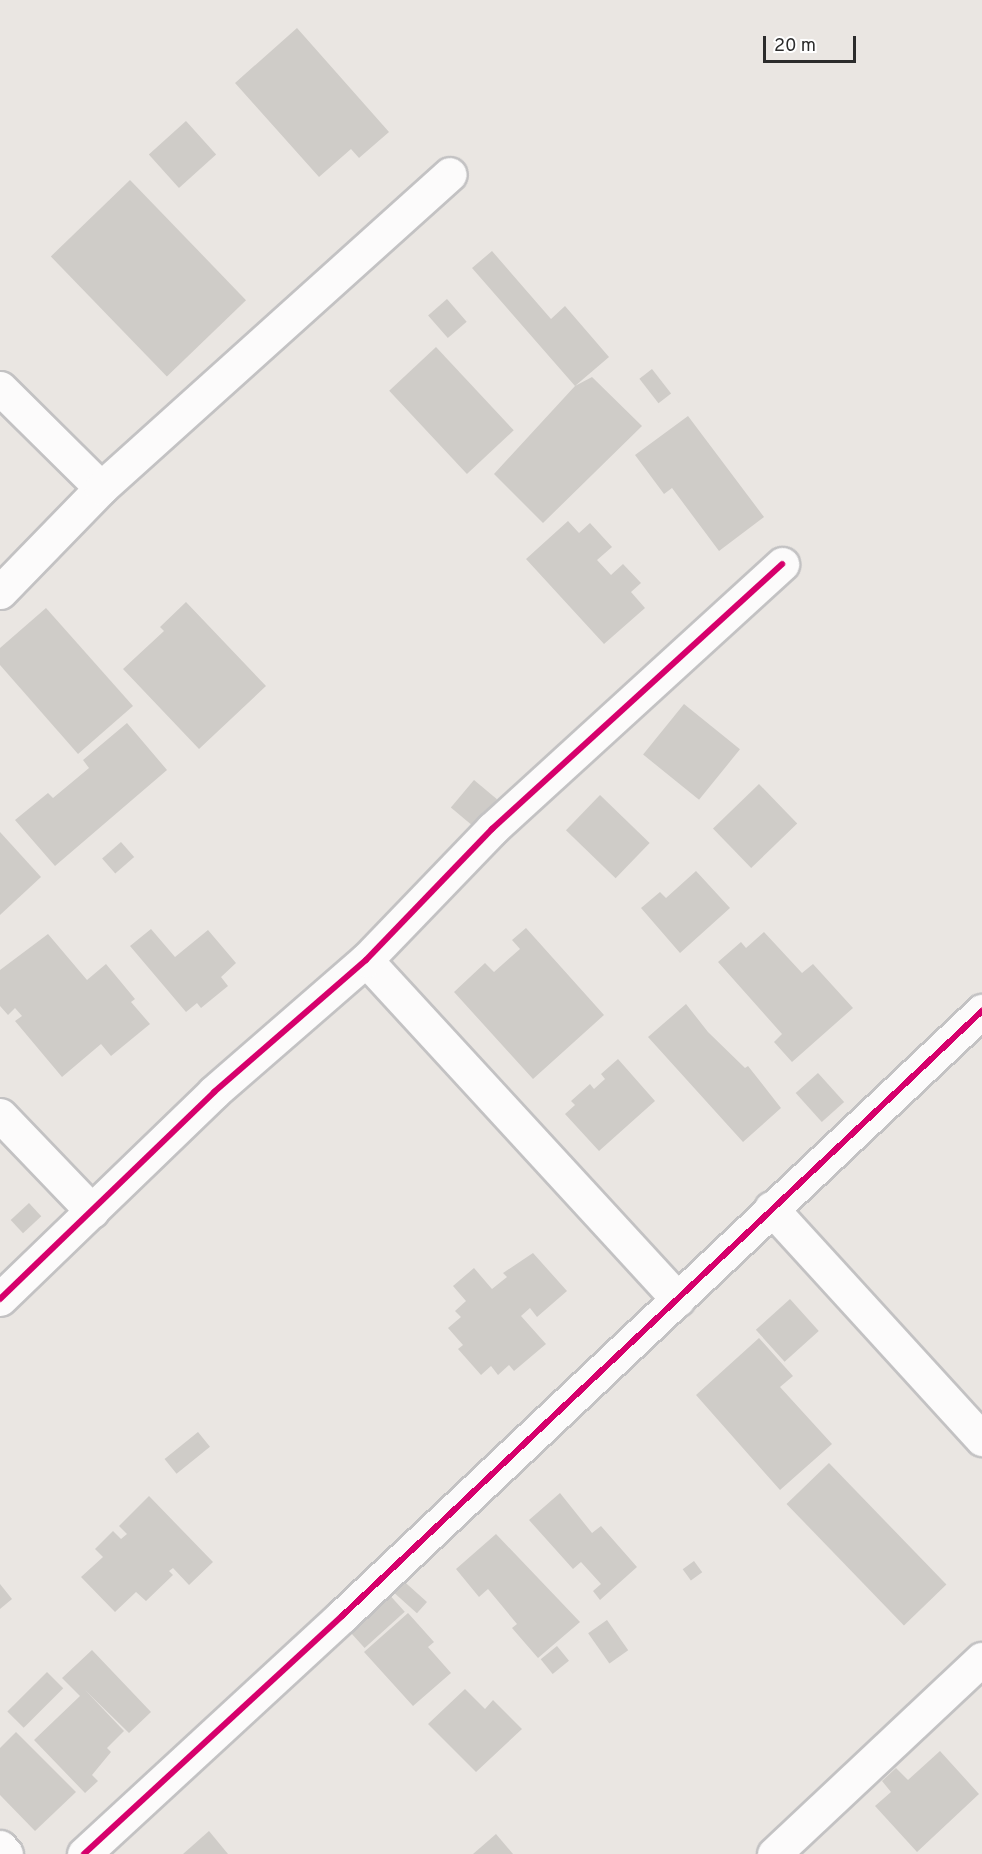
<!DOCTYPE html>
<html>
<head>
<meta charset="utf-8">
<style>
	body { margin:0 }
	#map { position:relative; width:982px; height:1854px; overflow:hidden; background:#eae6e2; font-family:Overpass,sans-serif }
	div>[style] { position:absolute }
	.building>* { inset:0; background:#cfccc8; transform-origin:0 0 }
	.roads { filter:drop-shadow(2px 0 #c3c2c3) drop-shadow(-2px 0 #c3c2c3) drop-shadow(0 2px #c3c2c3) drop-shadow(0 -2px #c3c2c3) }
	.minor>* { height:33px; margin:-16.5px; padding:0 16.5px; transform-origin:16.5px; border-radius:16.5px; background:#fcfbfb }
	.cycleway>* { height:6px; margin:-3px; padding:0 3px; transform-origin:3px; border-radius:3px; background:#d6006c }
	span { translate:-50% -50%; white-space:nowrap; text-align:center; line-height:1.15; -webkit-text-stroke:5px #fff; paint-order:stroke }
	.scale { position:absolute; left:763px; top:36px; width:93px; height:27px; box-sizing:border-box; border:3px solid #2c2c2c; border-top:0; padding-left:8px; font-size:18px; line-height:21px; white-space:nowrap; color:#2c2c2c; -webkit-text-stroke:4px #fff; paint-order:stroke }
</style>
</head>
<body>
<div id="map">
	<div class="building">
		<i style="clip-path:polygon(297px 28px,389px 132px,359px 158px,351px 149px,319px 177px,235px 83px)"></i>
		<i style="left:186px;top:121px;width:45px;height:50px;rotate:48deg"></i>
		<i style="left:130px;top:180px;width:167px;height:110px;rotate:46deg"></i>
		<i style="clip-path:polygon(492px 251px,551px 319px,565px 306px,609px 357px,575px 386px,592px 377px,642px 426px,543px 523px,494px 474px,575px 386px,472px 268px)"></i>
		<i style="left:447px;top:299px;width:30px;height:25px;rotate:49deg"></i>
		<i style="left:436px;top:347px;width:114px;height:64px;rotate:47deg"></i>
		<i style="left:652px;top:369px;width:31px;height:16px;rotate:52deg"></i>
		<i style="clip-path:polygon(688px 416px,764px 517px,719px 551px,672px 488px,664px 494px,635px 455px)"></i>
		<i style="clip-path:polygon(568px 521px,579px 533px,590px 523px,612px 547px,597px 560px,611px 575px,623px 564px,641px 583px,631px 592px,645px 608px,604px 644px,526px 559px)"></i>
		<i style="clip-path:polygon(186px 602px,266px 686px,199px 749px,123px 669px,164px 631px,160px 627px)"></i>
		<i style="clip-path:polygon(46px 608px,133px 706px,78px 754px,0 665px,0 648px)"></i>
		<i style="left:684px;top:704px;width:72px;height:65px;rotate:39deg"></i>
		<i style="clip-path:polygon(127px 723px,167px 770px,55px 866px,15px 820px,48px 793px,53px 798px,89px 768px,83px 760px)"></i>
		<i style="left:474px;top:780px;width:30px;height:36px;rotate:40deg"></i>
		<i style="left:759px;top:784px;width:55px;height:64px;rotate:46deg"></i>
		<i style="left:600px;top:795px;width:69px;height:49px;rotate:44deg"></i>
		<i style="clip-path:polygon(0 832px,41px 877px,0 915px)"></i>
		<i style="left:121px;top:842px;width:20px;height:25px;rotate:49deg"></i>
		<i style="clip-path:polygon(696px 871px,730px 908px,680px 953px,641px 908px,660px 892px,666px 898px)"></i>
		<i style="clip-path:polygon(526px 928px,604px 1015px,533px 1079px,454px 992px,485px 963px,494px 972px,520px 949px,512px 940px)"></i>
		<i style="clip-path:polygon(151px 929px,175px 957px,208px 930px,236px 963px,221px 977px,228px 986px,201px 1008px,197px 1003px,186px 1012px,130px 946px)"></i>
		<i style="clip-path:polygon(764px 932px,802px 973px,813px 964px,853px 1008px,792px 1062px,774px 1042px,782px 1034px,718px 962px,741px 942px,746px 948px)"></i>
		<i style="clip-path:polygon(48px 934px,87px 980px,106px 964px,135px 999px,131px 1002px,150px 1024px,111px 1056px,101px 1044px,62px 1077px,15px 1021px,22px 1016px,15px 1008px,8px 1015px,0 1006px,0 970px)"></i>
		<i style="clip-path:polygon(686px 1004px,708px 1032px,745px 1068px,748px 1066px,781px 1108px,743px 1142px,648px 1037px)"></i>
		<i style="clip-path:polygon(618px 1059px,655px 1101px,599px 1151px,565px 1114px,575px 1105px,571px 1101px,590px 1084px,594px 1089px,605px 1079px,601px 1074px)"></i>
		<i style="left:818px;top:1073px;width:39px;height:30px;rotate:48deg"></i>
		<i style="left:29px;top:1203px;width:18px;height:25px;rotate:47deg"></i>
		<i style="clip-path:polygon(533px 1253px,567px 1291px,537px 1317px,530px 1308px,521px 1316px,546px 1344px,514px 1371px,509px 1365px,498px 1375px,491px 1366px,481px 1375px,458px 1349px,463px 1345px,448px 1328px,461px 1317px,455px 1311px,466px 1301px,453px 1286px,474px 1268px,492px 1289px,507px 1277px,503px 1273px)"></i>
		<i style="left:790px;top:1299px;width:43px;height:46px;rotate:48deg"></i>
		<i style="clip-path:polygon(759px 1338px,793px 1376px,780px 1387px,832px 1444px,780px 1490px,696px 1395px)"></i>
		<i style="left:198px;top:1432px;width:19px;height:43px;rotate:51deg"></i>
		<i style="left:829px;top:1463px;width:169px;height:59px;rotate:46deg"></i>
		<i style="clip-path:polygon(560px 1493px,592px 1533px,601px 1526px,637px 1567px,600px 1600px,593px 1591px,601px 1584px,581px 1562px,573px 1569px,529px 1520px)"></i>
		<i style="clip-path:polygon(149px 1496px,213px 1562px,189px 1585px,173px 1568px,169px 1571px,173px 1575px,146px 1601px,136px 1592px,115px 1612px,81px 1577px,103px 1557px,95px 1549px,113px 1531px,121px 1539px,127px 1534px,119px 1526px)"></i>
		<i style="clip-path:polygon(496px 1534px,580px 1622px,538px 1658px,512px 1628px,517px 1624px,488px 1589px,479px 1597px,456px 1569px)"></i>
		<i style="left:694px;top:1561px;width:14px;height:14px;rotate:54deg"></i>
		<i style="left:398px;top:1576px;width:39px;height:15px;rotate:42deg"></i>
		<i style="clip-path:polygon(0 1584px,12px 1599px,0 1609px)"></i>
		<i style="left:386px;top:1591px;width:28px;height:54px;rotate:48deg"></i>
		<i style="clip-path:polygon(408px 1613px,434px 1642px,428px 1647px,451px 1673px,413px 1706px,364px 1652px)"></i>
		<i style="left:607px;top:1620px;width:37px;height:23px;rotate:55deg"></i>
		<i style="left:557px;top:1646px;width:19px;height:21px;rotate:51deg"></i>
		<i style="clip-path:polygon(92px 1650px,151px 1712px,129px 1733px,85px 1690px,124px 1731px,107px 1748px,111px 1752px,92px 1775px,98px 1781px,85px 1793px,34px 1740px,80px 1696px,62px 1678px)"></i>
		<i style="left:47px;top:1672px;width:23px;height:56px;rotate:45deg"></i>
		<i style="clip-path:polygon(465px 1689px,485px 1709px,493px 1700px,522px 1729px,476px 1772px,428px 1724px)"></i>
		<i style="clip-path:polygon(16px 1732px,76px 1792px,35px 1831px,0 1795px,0 1748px)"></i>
		<i style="clip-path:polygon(940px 1751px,979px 1794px,917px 1852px,875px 1806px,891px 1792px,882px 1781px,896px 1768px,908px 1780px)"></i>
		<i style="clip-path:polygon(209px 1831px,228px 1854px,183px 1854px)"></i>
		<i style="clip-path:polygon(496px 1834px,513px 1854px,473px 1854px)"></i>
	</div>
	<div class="roads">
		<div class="minor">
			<i style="left:0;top:388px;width:142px;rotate:44.7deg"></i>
			<i style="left:0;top:592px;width:145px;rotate:-45.8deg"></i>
			<i style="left:101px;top:488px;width:469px;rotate:-42deg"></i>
			<i style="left:366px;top:960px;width:461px;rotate:47.4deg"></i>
			<i style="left:0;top:1115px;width:133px;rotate:46.2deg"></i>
			<i style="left:771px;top:1208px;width:313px;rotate:47.6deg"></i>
			<i style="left:0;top:1299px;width:298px;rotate:-44deg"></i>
			<i style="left:214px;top:1092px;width:201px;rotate:-41deg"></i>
			<i style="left:366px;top:960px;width:182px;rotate:-46.1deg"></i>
			<i style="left:492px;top:829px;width:393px;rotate:-42.4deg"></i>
			<i style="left:0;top:1847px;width:9px;rotate:49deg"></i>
			<i style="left:84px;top:1854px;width:351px;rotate:-42.7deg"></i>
			<i style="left:342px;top:1616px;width:881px;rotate:-43.39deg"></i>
			<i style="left:774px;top:1854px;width:285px;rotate:-43.2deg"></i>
		</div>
	</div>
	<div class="cycleway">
		<i style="left:0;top:1299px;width:298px;rotate:-44deg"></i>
		<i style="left:214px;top:1092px;width:201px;rotate:-41deg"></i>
		<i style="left:366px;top:960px;width:182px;rotate:-46.1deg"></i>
		<i style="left:492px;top:829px;width:393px;rotate:-42.4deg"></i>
		<i style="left:84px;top:1854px;width:351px;rotate:-42.7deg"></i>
		<i style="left:342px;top:1616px;width:881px;rotate:-43.39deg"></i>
	</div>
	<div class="scale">20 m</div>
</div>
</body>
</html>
